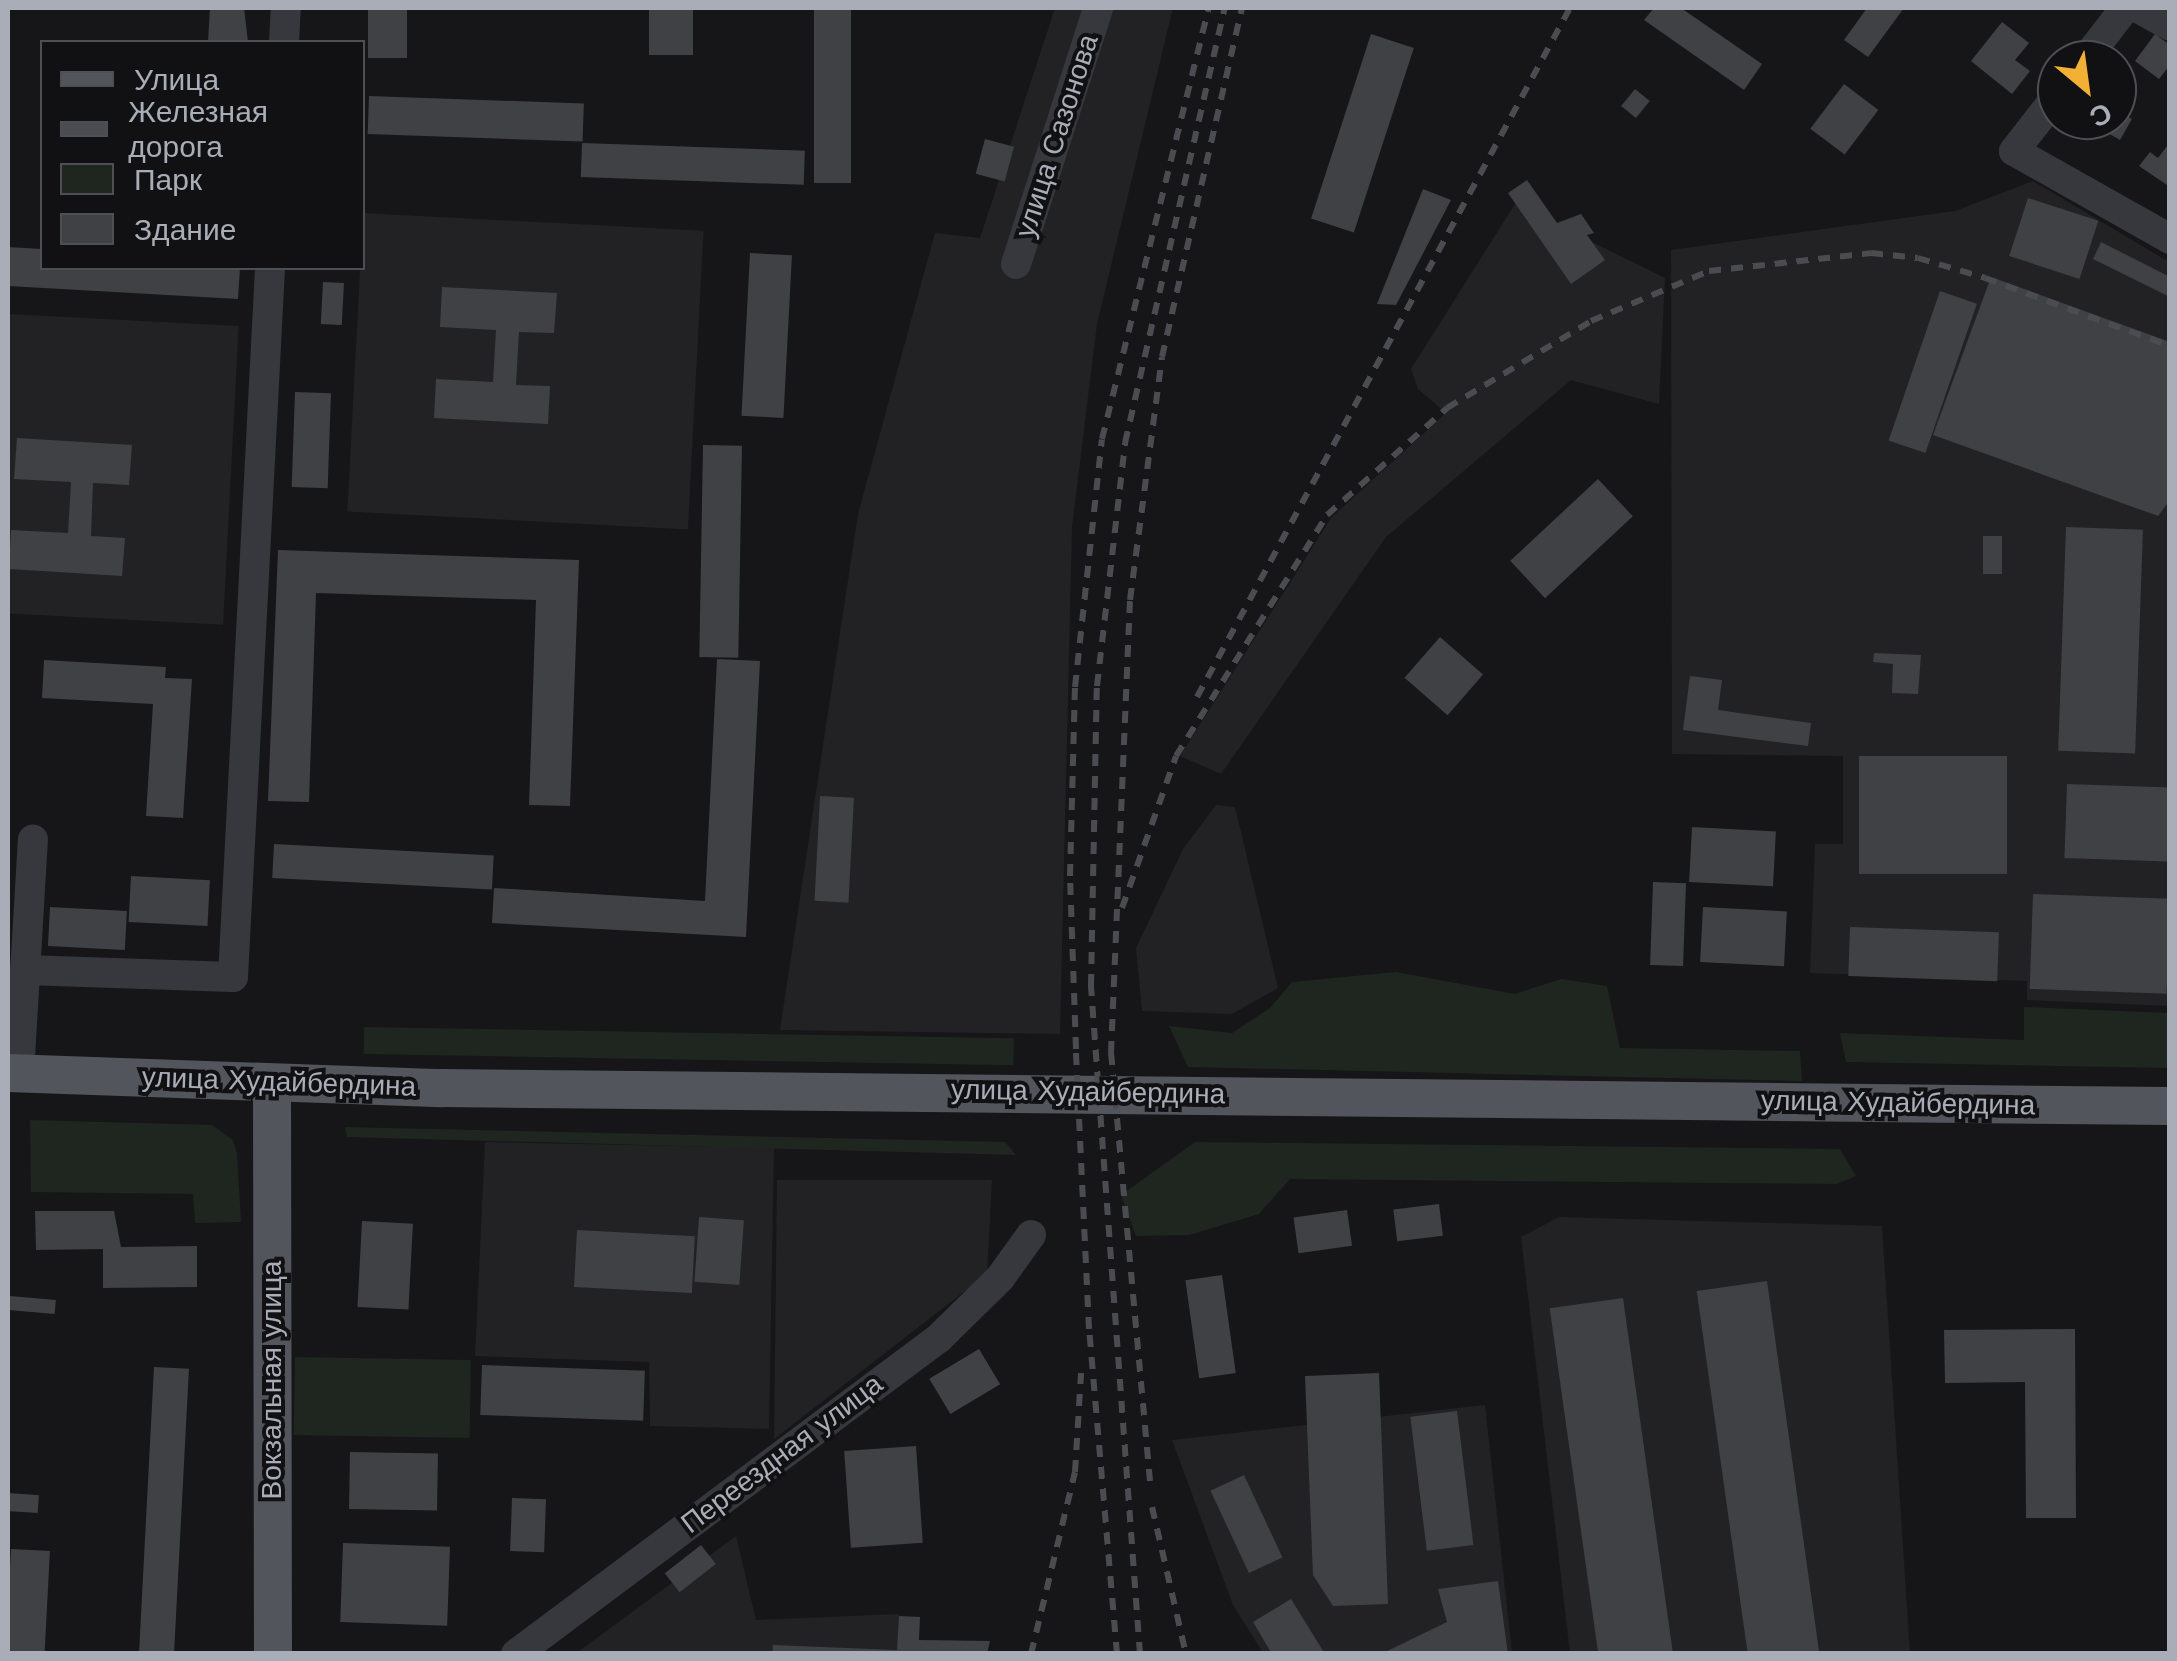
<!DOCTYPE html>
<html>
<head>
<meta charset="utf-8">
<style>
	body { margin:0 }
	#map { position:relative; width:2177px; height:1661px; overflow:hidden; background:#161618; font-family:"Work Sans",sans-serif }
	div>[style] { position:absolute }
	.built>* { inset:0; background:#222225; transform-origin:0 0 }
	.green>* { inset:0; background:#1e261f; transform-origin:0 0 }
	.building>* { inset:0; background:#404145; transform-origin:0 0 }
	.minor>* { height:30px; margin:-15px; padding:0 15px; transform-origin:15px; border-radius:15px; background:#37383d }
	.major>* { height:38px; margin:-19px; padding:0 19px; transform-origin:19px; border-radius:19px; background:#53555c }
	.rail>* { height:6px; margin-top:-3px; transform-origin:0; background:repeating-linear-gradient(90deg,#4a4c52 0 12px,transparent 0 22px) }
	span { translate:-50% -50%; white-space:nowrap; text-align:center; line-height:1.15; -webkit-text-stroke:8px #111113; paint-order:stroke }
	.street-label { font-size:28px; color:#a8adb8 }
	.frame { position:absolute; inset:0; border:10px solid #a8adb8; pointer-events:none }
	.legend { position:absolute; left:40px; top:40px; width:325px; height:230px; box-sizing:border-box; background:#111113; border:2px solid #4d4f55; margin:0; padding:12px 18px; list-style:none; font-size:30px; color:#a8adb8 }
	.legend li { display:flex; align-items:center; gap:20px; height:50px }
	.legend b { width:50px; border:2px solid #4d4f55 }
	.north { position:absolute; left:2037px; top:40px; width:100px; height:100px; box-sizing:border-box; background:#111113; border:2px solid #4d4f55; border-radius:50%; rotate:151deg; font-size:28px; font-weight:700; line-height:40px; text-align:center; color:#a8adb8 }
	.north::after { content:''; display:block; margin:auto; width:35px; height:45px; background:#f2b134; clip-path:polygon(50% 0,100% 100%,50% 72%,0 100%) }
</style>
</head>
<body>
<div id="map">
	<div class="built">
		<i style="clip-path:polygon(1055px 8px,1173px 8px,1097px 324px,1072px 527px,1060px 1034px,780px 1030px,858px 514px,935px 233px,980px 238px)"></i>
		<i style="clip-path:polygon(2033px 181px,2169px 262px,2169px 1006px,2027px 1000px,2027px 981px,1810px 973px,1815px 844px,1843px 844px,1843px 756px,1672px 754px,1671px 250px,1955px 211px)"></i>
		<i style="clip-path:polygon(1515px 204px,1665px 278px,1659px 404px,1571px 380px,1386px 537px,1221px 774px,1180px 756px,1331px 518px,1446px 413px,1418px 389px,1411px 369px)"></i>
		<i style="left:363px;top:213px;width:341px;height:299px;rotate:3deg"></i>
		<i style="left:8px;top:314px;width:231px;height:299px;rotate:3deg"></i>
		<i style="clip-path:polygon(1216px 805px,1235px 807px,1278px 988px,1232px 1014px,1142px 1011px,1136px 948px,1183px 849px)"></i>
		<i style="clip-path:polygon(485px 1142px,774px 1148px,769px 1429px,650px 1426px,649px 1362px,475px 1356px)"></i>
		<i style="clip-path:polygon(777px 1180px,992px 1180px,987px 1274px,774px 1439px)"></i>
		<i style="clip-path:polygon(1559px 1217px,1882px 1226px,1910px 1653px,1570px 1653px,1521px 1237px)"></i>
		<i style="clip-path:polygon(1485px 1405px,1512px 1653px,1263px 1653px,1233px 1605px,1172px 1440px)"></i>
		<i style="clip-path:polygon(736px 1536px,756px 1620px,899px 1614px,899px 1653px,575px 1654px)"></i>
	</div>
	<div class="green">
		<i style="clip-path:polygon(1396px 972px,1515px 994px,1561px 979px,1607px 986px,1620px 1048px,1800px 1051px,1802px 1081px,1188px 1067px,1169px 1026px,1232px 1033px,1270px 1008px,1292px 982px)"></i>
		<i style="clip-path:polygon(2024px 1007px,2169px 1013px,2169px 1068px,1846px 1062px,1840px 1033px,2024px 1040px)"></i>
		<i style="left:364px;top:1027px;width:650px;height:27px;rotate:1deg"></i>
		<i style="clip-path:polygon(30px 1120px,212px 1125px,233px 1140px,237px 1153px,241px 1222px,195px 1223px,193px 1194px,31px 1192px)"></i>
		<i style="clip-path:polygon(345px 1127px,1005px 1142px,1016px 1155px,347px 1137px)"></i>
		<i style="clip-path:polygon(1195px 1142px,1840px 1149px,1856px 1176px,1837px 1184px,1290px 1179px,1259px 1214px,1189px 1235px,1136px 1236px,1121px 1195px)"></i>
		<i style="left:295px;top:1357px;width:176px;height:78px;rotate:1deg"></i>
	</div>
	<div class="building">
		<i style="clip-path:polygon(210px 8px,244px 8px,248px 42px,208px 42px)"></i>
		<i style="left:368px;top:8px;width:39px;height:50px"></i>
		<i style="left:649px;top:8px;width:44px;height:47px"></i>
		<i style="left:814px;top:8px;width:37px;height:175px"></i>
		<i style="clip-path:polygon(1654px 8px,1681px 8px,1762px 64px,1744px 90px,1644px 20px)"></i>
		<i style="clip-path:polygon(1867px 8px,1904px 8px,1868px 57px,1844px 40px)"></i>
		<i style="clip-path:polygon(2002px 22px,2029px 43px,2015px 60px,2030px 71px,2012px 94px,1971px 61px)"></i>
		<i style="left:1371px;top:34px;width:45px;height:194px;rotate:18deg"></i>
		<i style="clip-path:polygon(2155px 34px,2170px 45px,2170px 65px,2159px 79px,2135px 61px)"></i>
		<i style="left:1844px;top:84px;width:43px;height:56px;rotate:37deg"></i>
		<i style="left:1635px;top:89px;width:19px;height:22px;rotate:39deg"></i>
		<i style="left:369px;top:96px;width:215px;height:38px;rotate:2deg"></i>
		<i style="clip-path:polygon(2117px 111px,2132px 119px,2120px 140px,2090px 123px,2117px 120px)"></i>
		<i style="left:985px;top:139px;width:30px;height:36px;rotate:15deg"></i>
		<i style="clip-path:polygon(2170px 142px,2170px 187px,2139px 166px,2150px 152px,2158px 158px)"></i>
		<i style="left:582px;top:143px;width:223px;height:34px;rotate:2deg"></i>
		<i style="clip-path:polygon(1527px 180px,1557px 223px,1581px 214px,1594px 233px,1587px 235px,1605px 260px,1571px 284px,1508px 193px)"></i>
		<i style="clip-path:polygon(1423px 189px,1451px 200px,1396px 305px,1377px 304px)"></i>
		<i style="left:2028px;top:198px;width:74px;height:61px;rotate:18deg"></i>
		<i style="clip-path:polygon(2101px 242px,2170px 277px,2170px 297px,2093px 259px)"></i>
		<i style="clip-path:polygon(8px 247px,42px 249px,42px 268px,240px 268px,238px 299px,8px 286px)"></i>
		<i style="left:750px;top:253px;width:42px;height:163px;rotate:3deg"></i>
		<i style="clip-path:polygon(1991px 277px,2170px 342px,2170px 500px,2158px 516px,1933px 435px)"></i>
		<i style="left:323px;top:282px;width:21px;height:42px;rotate:3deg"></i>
		<i style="clip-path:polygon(442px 287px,557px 293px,554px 333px,519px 332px,516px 385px,550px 386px,548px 424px,434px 418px,436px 379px,493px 382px,496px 330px,440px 327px)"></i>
		<i style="left:1940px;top:291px;width:39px;height:158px;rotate:19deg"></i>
		<i style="left:295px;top:392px;width:36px;height:95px;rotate:2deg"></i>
		<i style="clip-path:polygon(17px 438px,132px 445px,129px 485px,93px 483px,91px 536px,125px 538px,122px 576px,9px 569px,11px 530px,68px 533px,71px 482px,14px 479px)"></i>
		<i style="left:703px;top:445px;width:39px;height:212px;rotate:1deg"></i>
		<i style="left:1598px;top:479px;width:51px;height:120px;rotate:47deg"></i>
		<i style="left:2066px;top:527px;width:77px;height:224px;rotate:2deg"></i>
		<i style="left:1983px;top:536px;width:19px;height:38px"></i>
		<i style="clip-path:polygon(278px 550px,579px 560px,570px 806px,529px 805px,536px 600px,316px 593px,309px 802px,268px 801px)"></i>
		<i style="left:1440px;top:637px;width:57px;height:54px;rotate:41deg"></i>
		<i style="clip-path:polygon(1874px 653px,1921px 655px,1918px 694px,1892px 693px,1893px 664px,1873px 662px)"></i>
		<i style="clip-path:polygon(717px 659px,760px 661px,746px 937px,492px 923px,494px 888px,705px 901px)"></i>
		<i style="clip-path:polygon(44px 660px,166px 667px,165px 678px,192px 679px,183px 818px,146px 816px,153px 704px,42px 698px)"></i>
		<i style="clip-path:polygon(1690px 676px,1722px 680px,1718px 710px,1811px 723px,1808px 746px,1683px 730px)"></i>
		<i style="left:1859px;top:756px;width:148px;height:118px"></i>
		<i style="left:2067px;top:784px;width:103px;height:74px;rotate:2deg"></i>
		<i style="left:820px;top:796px;width:34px;height:105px;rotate:3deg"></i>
		<i style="left:1692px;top:827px;width:84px;height:55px;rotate:3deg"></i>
		<i style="left:274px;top:844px;width:220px;height:34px;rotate:3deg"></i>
		<i style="left:131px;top:876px;width:79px;height:46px;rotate:3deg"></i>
		<i style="left:1653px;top:882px;width:33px;height:83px;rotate:2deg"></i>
		<i style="left:2033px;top:894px;width:137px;height:95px;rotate:2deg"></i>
		<i style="left:50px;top:907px;width:77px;height:39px;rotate:3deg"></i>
		<i style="left:1703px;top:907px;width:84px;height:55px;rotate:3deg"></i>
		<i style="left:1850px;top:927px;width:149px;height:49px;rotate:2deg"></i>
		<i style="left:1439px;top:1204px;width:32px;height:46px;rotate:83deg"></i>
		<i style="left:1347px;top:1210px;width:36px;height:54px;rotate:82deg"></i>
		<i style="clip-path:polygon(35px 1211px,114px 1211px,121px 1247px,197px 1246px,197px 1287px,103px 1288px,103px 1249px,36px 1250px)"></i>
		<i style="left:699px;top:1217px;width:45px;height:65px;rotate:4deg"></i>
		<i style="left:362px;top:1221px;width:51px;height:86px;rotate:3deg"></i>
		<i style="left:577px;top:1230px;width:118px;height:57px;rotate:3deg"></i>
		<i style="left:1222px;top:1275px;width:99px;height:37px;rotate:82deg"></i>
		<i style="left:1767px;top:1281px;width:376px;height:71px;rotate:82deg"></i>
		<i style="left:10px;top:1296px;width:46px;height:14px;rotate:5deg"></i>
		<i style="left:1623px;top:1298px;width:359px;height:74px;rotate:82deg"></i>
		<i style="clip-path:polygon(2075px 1329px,2076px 1518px,2026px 1518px,2025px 1382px,1945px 1383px,1944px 1330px)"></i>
		<i style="left:979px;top:1349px;width:41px;height:58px;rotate:59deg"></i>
		<i style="left:482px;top:1365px;width:163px;height:50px;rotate:2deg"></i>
		<i style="left:154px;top:1367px;width:35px;height:287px;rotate:3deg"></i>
		<i style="clip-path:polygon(1379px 1373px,1388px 1604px,1333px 1606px,1313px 1575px,1305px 1376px)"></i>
		<i style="left:1457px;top:1411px;width:135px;height:47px;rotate:83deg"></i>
		<i style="left:916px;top:1446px;width:97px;height:72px;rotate:86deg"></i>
		<i style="left:350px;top:1452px;width:88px;height:57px;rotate:1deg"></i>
		<i style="left:1244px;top:1475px;width:91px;height:37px;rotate:65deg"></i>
		<i style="left:8px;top:1493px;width:31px;height:18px;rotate:4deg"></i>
		<i style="left:512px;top:1498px;width:34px;height:53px;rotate:2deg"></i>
		<i style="left:343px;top:1543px;width:107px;height:79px;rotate:2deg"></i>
		<i style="left:701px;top:1545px;width:24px;height:46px;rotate:52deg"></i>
		<i style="left:11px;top:1549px;width:39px;height:102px;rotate:3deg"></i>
		<i style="clip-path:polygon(1498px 1581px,1508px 1654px,1381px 1654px,1447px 1622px,1438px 1589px)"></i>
		<i style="clip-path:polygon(1291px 1599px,1325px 1654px,1272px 1654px,1253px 1622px)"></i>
		<i style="clip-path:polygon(899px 1616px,920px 1617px,919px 1640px,990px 1641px,987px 1654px,772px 1654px,773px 1645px,897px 1650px)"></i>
	</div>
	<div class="minor">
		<i style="left:2138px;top:8px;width:37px;rotate:29deg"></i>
		<i style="left:284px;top:42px;width:34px;rotate:-87deg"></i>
		<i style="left:2085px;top:60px;width:66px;rotate:-52.4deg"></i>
		<i style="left:2057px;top:96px;width:70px;rotate:128deg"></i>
		<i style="left:2014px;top:151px;width:179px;rotate:29.4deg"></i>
		<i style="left:1016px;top:264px;width:269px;rotate:-72.2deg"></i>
		<i style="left:25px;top:970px;width:208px;rotate:1.9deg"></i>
		<i style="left:233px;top:977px;width:710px;rotate:-87.01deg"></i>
		<i style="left:19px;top:1074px;width:235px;rotate:-86.6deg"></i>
		<i style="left:516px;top:1654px;width:528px;rotate:-36.76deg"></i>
		<i style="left:939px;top:1338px;width:86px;rotate:-44.5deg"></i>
		<i style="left:1000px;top:1278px;width:53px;rotate:-54.2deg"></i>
	</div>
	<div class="major">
		<i style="left:8px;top:1073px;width:434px;rotate:2deg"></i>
		<i style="left:442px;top:1088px;width:1728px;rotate:0.6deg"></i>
		<i style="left:272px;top:1088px;width:566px;rotate:89.9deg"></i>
	</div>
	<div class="rail">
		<i style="left:1197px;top:697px;width:783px;rotate:-61.57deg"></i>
		<i style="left:1122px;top:908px;width:161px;rotate:-70.4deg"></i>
		<i style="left:1176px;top:756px;width:284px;rotate:-57.9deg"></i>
		<i style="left:1327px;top:515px;width:161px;rotate:-41.7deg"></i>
		<i style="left:1447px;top:408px;width:168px;rotate:-31.1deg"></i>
		<i style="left:1591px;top:321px;width:128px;rotate:-23deg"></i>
		<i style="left:1709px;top:271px;width:163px;rotate:-6.3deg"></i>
		<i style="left:1871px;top:253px;width:47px;rotate:6.1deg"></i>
		<i style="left:1918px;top:258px;width:70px;rotate:16.6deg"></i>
		<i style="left:1985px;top:278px;width:197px;rotate:20.2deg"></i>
		<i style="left:1150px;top:1481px;width:430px;rotate:-95.2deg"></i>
		<i style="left:1111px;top:1053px;width:453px;rotate:-87.6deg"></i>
		<i style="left:1130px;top:600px;width:245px;rotate:-82.5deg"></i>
		<i style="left:1162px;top:357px;width:358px;rotate:-77.1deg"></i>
		<i style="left:1152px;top:1507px;width:151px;rotate:77deg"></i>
		<i style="left:1031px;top:1654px;width:187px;rotate:-76.4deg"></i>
		<i style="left:1075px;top:1472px;width:99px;rotate:-86.5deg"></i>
		<i style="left:1117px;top:1654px;width:326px;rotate:-94.9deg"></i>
		<i style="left:1089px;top:1329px;width:280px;rotate:-92.7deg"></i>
		<i style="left:1076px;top:1049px;width:173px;rotate:-92deg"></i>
		<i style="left:1070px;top:876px;width:189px;rotate:-88.5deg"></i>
		<i style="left:1075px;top:687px;width:249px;rotate:-83.8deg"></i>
		<i style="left:1102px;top:439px;width:444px;rotate:-76.1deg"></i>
		<i style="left:1140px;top:1654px;width:670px;rotate:-94.2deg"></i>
		<i style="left:1091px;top:986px;width:300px;rotate:-88.9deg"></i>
		<i style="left:1097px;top:686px;width:245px;rotate:-83.4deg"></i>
		<i style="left:1125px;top:443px;width:446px;rotate:-77.1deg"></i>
	</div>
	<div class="street-label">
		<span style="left:1057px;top:136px;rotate:-72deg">улица Сазонова</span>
		<span style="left:279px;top:1082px;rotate:2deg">улица Худайбердина</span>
		<span style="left:1088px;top:1092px;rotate:1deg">улица Худайбердина</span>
		<span style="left:1898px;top:1103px;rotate:1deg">улица Худайбердина</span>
		<span style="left:272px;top:1380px;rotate:-90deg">Вокзальная улица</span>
		<span style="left:782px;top:1454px;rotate:-37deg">Переездная улица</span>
	</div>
	<div class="frame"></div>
	<ul class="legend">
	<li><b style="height:12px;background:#53555c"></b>Улица</li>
	<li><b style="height:12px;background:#4a4c52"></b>Железная дорога</li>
	<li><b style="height:28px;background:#1e261f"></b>Парк</li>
	<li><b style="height:28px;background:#404145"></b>Здание</li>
	</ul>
	<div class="north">С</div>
</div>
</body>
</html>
